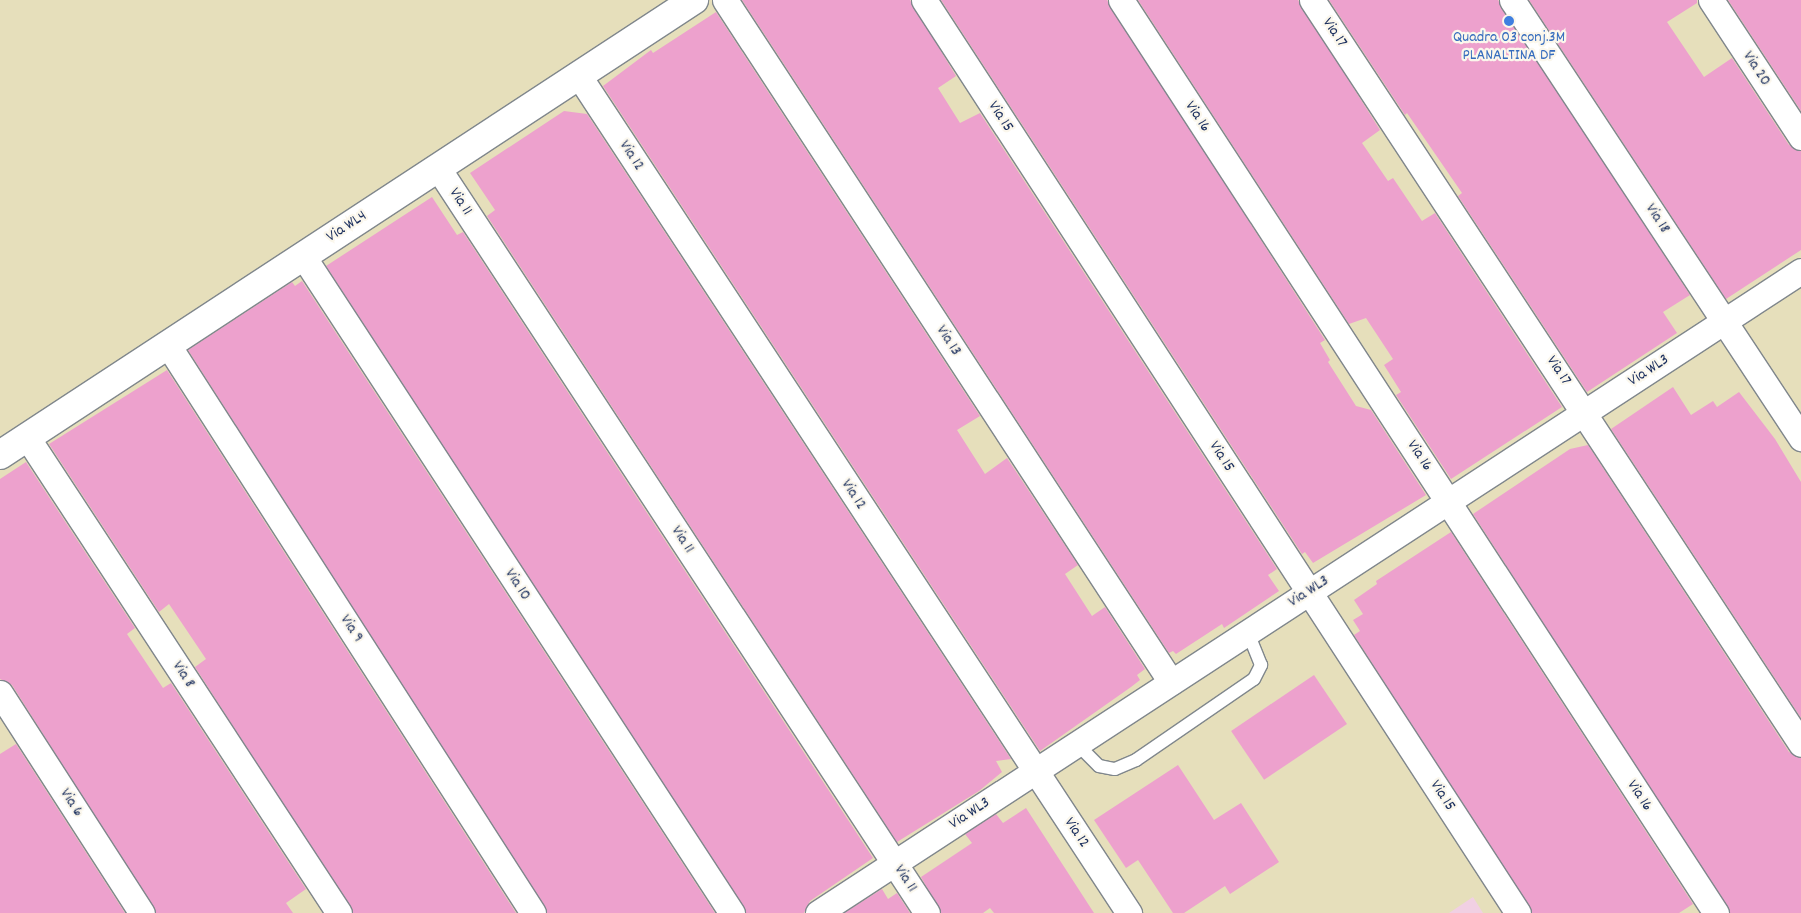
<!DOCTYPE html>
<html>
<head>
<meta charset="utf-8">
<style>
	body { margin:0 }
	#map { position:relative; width:1801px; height:913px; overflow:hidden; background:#e6dfbb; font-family:Dekko,sans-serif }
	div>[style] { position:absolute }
	.built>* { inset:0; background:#f1d0e3 }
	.building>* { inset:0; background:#eda1cd; transform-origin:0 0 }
	.roads { filter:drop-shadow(1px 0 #80878c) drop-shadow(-1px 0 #80878c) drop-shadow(0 1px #80878c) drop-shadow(0 -1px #80878c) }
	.service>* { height:12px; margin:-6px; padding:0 6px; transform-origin:6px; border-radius:6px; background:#fff }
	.minor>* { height:25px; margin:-12.5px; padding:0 12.5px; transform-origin:12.5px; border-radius:12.5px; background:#fff }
	.tertiary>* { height:28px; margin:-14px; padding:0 14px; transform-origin:14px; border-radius:14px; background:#fff }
	.dots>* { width:14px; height:14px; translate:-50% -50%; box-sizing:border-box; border:2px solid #fbf7ec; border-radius:50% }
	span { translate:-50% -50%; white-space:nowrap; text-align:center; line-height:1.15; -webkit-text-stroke:4.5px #fbf7ec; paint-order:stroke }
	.street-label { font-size:16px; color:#1b2f5e }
	.shop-label { font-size:16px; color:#366cbe }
</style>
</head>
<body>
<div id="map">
	<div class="built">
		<i style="clip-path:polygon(1473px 897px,1483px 913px,1449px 913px)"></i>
	</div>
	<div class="building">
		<i style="clip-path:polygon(742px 0,910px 0,956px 76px,938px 88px,960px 123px,980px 113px,1277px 569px,1268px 575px,1279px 591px,1224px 628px,1222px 624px,1176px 654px,1173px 651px,1169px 653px)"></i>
		<i style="clip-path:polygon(941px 0,1107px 0,1325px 340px,1320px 343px,1330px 360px,1328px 362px,1356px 406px,1371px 410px,1426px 495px,1313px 563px,1305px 552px,1302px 554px)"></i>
		<i style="clip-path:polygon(1138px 0,1298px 0,1380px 130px,1362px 143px,1388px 181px,1393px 178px,1422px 221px,1435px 213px,1562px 407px,1451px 479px,1396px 395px,1401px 392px,1384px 365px,1393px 359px,1366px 318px,1349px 324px)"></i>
		<i style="clip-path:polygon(1329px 0,1498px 0,1690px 295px,1663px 312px,1677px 333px,1587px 392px,1458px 196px,1462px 193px,1407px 113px,1405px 115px)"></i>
		<i style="clip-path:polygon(1529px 0,1697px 0,1697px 3px,1667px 22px,1704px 77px,1732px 58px,1789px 145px,1801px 151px,1801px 250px,1726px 299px)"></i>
		<i style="clip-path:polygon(1728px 0,1801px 0,1801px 111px)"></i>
		<i style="clip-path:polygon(716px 12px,980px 416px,957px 430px,985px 474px,1007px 458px,1078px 565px,1065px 574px,1092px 616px,1105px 607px,1145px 669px,1137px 675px,1140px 680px,1131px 687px,1040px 751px,603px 86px,651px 50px,653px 53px)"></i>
		<i style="clip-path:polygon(564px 111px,587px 114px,1011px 759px,996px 761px,1002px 772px,979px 791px,897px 842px,487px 216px,495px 210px,470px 173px)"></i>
		<i style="clip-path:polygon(432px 197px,457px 235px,463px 232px,873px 858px,810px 901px,804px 913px,746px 913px,326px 266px)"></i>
		<i style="clip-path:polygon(302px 281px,715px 913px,547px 913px,188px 350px,292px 282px,295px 286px)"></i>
		<i style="clip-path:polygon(167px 370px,516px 913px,353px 913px,195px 667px,206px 659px,169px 604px,159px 612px,49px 444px)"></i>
		<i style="clip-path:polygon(1673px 387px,1691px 415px,1713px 401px,1717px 407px,1739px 392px,1775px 439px,1801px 482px,1801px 718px,1611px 429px)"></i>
		<i style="clip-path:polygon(1588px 445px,1789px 752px,1801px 758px,1801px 913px,1730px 913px,1473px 514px,1570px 449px)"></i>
		<i style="clip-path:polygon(26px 462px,135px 628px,127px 634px,163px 688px,171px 683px,306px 889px,286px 903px,293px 913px,156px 913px,12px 685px,0 679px,0 479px)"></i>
		<i style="clip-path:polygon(1451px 532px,1693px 904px,1679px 913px,1532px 913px,1354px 635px,1360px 631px,1353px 620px,1363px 614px,1354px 600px,1377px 584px,1376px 581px)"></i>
		<i style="left:1314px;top:675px;width:59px;height:100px;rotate:56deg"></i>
		<i style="clip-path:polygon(16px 744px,125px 913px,0 913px,0 754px)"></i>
		<i style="clip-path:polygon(1178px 765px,1214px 820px,1241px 803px,1279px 862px,1230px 894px,1225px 886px,1184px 913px,1173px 913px,1138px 860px,1126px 868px,1094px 820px)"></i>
		<i style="clip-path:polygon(1026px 808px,1094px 913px,994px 913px,990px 908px,983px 913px,941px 913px,921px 877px,972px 843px,965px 834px,996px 814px,1003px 823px)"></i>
		<i style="clip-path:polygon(882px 889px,888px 899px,897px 893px,910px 913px,844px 913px)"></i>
	</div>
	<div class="roads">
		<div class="service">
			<i style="left:1077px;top:744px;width:31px;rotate:45deg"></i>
			<i style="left:1099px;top:766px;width:16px;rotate:11deg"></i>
			<i style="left:1115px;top:769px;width:23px;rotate:-23deg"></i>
			<i style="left:1136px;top:760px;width:143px;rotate:-34.5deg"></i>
			<i style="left:1254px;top:679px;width:16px;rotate:-63deg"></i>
			<i style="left:1261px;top:665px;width:35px;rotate:-112deg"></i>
		</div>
		<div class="minor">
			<i style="left:725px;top:0;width:815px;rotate:56.82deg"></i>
			<i style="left:924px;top:0;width:1089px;rotate:56.95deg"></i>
			<i style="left:1121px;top:0;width:1090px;rotate:56.91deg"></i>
			<i style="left:1312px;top:0;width:890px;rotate:56.68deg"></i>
			<i style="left:1512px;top:0;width:525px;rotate:56.58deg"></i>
			<i style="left:1711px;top:0;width:164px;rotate:56.7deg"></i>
			<i style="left:579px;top:76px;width:1002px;rotate:56.69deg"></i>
			<i style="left:438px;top:168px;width:891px;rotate:56.72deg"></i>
			<i style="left:303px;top:256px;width:785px;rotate:56.86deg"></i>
			<i style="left:168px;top:345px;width:675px;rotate:57.27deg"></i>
			<i style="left:27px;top:437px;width:569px;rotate:56.76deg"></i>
			<i style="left:0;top:693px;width:262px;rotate:57.2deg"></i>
			<i style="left:818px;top:913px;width:1174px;rotate:-33.15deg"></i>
		</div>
		<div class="tertiary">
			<i style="left:0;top:455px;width:830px;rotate:-33.25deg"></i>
		</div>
	</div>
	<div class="dots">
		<i style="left:1509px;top:21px;background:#3f7fe0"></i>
	</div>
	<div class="street-label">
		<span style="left:1334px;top:33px;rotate:56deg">Via 17</span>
		<span style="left:1756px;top:69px;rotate:57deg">Via 20</span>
		<span style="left:1000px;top:117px;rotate:57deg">Via 15</span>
		<span style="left:1197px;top:117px;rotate:57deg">Via 16</span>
		<span style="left:631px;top:156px;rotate:57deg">Via 12</span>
		<span style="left:460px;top:202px;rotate:57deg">Via 11</span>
		<span style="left:1657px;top:219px;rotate:57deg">Via 18</span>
		<span style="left:347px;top:227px;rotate:-33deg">Via WL4</span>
		<span style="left:948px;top:341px;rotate:57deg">Via 13</span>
		<span style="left:1558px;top:371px;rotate:56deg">Via 17</span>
		<span style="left:1649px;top:371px;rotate:-33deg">Via WL3</span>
		<span style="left:1419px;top:456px;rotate:57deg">Via 16</span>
		<span style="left:1221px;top:457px;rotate:57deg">Via 15</span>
		<span style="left:853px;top:495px;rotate:57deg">Via 12</span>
		<span style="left:682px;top:540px;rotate:57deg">Via 11</span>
		<span style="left:517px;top:585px;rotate:57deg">Via 10</span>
		<span style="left:1309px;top:592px;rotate:-33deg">Via WL3</span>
		<span style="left:351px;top:629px;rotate:57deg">Via 9</span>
		<span style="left:183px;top:675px;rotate:57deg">Via 8</span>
		<span style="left:1442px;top:796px;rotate:57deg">Via 15</span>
		<span style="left:1639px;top:796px;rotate:57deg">Via 16</span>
		<span style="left:71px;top:803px;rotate:57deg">Via 6</span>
		<span style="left:970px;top:814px;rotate:-33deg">Via WL3</span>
		<span style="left:1076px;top:833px;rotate:56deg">Via 12</span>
		<span style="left:905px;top:879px;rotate:57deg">Via 11</span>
	</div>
	<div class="shop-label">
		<span style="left:1509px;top:47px">Quadra 03 conj.3M<br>PLANALTINA DF</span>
	</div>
</div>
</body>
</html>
